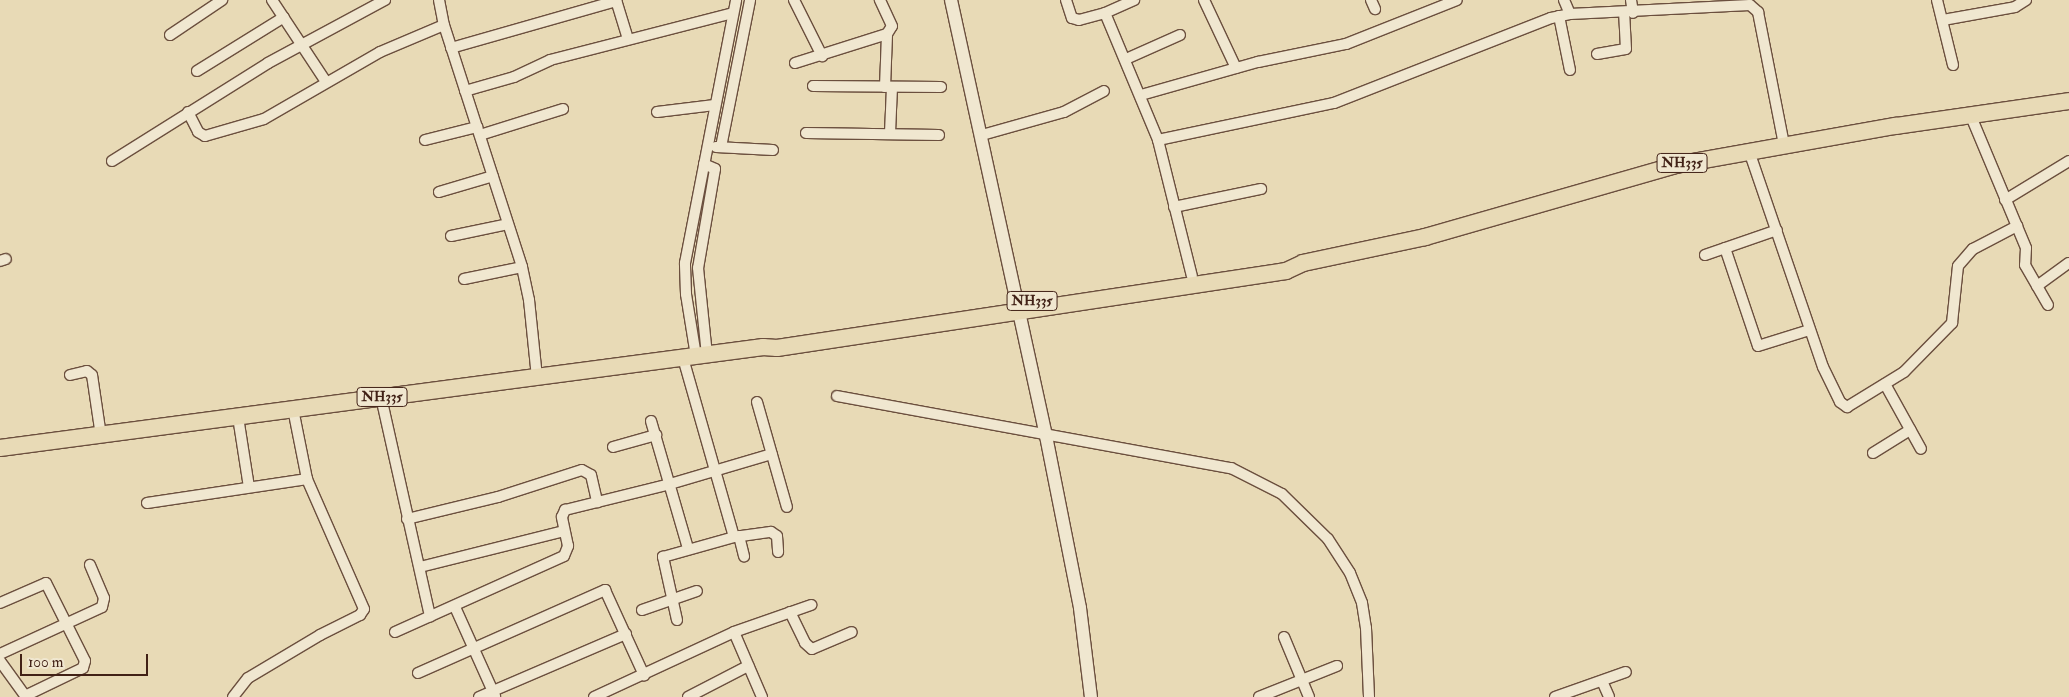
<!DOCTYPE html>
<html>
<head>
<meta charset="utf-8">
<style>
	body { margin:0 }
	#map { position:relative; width:2069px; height:697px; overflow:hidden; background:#e8dab6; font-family:"IM FELL Double Pica",serif }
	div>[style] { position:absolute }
	.roads { filter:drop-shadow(1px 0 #6b4f3e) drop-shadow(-1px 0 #6b4f3e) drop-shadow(0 1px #6b4f3e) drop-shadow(0 -1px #6b4f3e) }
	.minor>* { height:10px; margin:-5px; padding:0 5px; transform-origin:5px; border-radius:5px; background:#f0e7d0 }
	.tertiary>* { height:12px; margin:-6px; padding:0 6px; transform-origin:6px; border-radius:6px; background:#f0e7d0 }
	.trunk>* { height:16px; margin:-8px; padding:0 8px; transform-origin:8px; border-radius:8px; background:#e8dab6 }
	span { translate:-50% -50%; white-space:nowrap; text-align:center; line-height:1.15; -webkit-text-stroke:4px #f0e7d0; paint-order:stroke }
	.shield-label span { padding:1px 4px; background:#f0e7d0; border:1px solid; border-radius:4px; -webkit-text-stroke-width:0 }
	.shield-label { font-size:14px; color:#412116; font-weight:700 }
	.scale { position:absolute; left:20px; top:654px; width:128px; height:22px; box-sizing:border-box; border:2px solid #412116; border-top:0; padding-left:6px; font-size:15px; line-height:18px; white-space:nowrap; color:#412116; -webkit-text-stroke:4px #f0e7d0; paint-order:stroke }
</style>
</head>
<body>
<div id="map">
	<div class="roads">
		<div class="minor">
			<i style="left:272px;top:0;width:98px;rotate:56.6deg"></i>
			<i style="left:439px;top:0;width:25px;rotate:79deg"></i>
			<i style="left:444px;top:25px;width:254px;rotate:72.1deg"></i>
			<i style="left:522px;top:267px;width:34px;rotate:78deg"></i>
			<i style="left:529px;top:300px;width:77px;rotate:84.1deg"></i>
			<i style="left:616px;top:0;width:41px;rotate:72.9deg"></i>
			<i style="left:794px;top:0;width:63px;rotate:63.4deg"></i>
			<i style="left:1066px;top:0;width:19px;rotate:72deg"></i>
			<i style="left:1072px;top:18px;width:7px;rotate:16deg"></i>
			<i style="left:1079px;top:20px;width:27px;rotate:-15deg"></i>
			<i style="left:1105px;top:13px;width:32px;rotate:-24deg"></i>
			<i style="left:1204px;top:0;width:75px;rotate:64.8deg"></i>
			<i style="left:1371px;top:0;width:10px;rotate:66deg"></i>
			<i style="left:1564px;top:0;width:15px;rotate:67deg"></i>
			<i style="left:1631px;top:0;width:13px;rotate:81deg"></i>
			<i style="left:1937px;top:0;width:67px;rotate:76.2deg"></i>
			<i style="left:1105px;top:13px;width:138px;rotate:67.3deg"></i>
			<i style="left:1158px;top:140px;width:180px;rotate:-11.9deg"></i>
			<i style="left:1334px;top:103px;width:233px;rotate:-21.4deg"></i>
			<i style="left:1551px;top:18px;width:19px;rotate:-12deg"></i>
			<i style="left:1570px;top:14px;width:180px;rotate:-2.9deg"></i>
			<i style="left:1750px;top:5px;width:11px;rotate:41deg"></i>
			<i style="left:1758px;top:12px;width:136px;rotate:78.9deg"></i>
			<i style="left:1559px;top:16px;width:55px;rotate:78.5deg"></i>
			<i style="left:1943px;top:20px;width:73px;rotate:-10.2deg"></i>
			<i style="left:2015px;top:7px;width:13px;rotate:-32deg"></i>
			<i style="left:170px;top:35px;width:63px;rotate:-33.9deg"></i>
			<i style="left:451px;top:48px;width:172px;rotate:-15.9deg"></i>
			<i style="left:1597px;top:54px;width:29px;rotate:-10deg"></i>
			<i style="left:1626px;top:49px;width:36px;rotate:-93deg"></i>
			<i style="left:1126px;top:59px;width:59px;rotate:-24deg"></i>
			<i style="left:795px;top:63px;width:96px;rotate:-17.5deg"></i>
			<i style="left:887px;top:34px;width:9px;rotate:-58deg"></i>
			<i style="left:892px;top:26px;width:29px;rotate:-115deg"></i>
			<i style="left:197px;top:71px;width:102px;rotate:-31.8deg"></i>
			<i style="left:813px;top:86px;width:128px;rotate:0.4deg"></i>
			<i style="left:885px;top:87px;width:53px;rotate:-87.8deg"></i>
			<i style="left:465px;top:91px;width:51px;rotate:-15.9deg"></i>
			<i style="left:514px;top:77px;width:40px;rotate:-25deg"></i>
			<i style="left:550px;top:60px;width:189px;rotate:-14.4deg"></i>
			<i style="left:1141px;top:95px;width:122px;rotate:-15.8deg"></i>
			<i style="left:1258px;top:62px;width:90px;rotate:-11.6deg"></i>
			<i style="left:1346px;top:44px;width:119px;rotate:-21.6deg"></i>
			<i style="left:188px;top:112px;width:22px;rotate:63deg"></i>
			<i style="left:198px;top:132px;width:8px;rotate:30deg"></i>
			<i style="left:205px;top:136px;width:61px;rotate:-16.1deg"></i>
			<i style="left:264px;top:119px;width:134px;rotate:-30deg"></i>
			<i style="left:380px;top:52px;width:69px;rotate:-22.9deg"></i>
			<i style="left:657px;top:112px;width:58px;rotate:-6.9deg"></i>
			<i style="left:1970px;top:114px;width:145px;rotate:67.3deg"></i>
			<i style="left:2026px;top:248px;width:17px;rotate:93deg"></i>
			<i style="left:2025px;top:265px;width:46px;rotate:60.1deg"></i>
			<i style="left:806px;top:133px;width:133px;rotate:0.9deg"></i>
			<i style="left:890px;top:133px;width:46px;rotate:-87.5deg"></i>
			<i style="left:480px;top:135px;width:87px;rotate:-17.4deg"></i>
			<i style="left:982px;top:135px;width:85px;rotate:-15.7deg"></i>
			<i style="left:1064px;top:112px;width:45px;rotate:-27.7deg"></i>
			<i style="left:425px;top:140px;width:54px;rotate:-14deg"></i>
			<i style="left:1158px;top:140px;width:140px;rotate:76deg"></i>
			<i style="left:716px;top:147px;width:57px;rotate:3deg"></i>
			<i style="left:721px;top:147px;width:150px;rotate:-78.8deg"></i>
			<i style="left:1749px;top:151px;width:228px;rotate:71.1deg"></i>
			<i style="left:1823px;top:367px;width:39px;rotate:64deg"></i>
			<i style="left:1840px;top:402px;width:9px;rotate:36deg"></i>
			<i style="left:1847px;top:407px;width:67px;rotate:-31.6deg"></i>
			<i style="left:1904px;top:372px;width:69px;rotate:-45.6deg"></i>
			<i style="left:1952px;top:323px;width:57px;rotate:-84deg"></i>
			<i style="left:1958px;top:266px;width:23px;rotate:-49deg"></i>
			<i style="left:1973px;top:249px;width:50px;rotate:-27.6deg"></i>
			<i style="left:112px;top:161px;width:184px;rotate:-32.1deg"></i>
			<i style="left:268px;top:63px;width:133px;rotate:-28.3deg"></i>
			<i style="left:704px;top:164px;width:12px;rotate:24deg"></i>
			<i style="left:715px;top:169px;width:100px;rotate:99.7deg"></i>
			<i style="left:698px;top:268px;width:87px;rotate:84.1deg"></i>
			<i style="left:439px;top:192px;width:56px;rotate:-16.5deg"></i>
			<i style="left:2005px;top:200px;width:75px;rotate:-31.4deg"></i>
			<i style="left:1174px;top:207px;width:89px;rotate:-11.7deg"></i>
			<i style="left:451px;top:236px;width:58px;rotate:-11.9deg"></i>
			<i style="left:1725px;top:248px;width:103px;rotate:71.4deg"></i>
			<i style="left:1758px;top:346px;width:53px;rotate:-17.4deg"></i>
			<i style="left:1705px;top:255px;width:76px;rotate:-19.1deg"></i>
			<i style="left:0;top:261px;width:6px;rotate:-18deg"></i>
			<i style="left:464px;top:279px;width:59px;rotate:-11.7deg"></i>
			<i style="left:2037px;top:286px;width:39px;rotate:-36deg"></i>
			<i style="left:696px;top:356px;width:63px;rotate:-99.2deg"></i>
			<i style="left:686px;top:294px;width:31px;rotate:-92deg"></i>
			<i style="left:685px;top:263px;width:268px;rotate:-79deg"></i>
			<i style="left:683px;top:358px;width:186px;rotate:74.1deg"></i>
			<i style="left:70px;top:375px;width:17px;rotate:-13deg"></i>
			<i style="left:87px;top:371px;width:6px;rotate:39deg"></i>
			<i style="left:92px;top:375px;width:62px;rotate:81.6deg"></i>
			<i style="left:1885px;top:384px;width:74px;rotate:61deg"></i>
			<i style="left:837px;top:396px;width:401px;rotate:10.4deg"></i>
			<i style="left:1231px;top:468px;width:57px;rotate:27deg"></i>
			<i style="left:1282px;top:494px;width:64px;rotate:44.4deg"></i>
			<i style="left:1328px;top:539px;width:40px;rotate:57.1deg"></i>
			<i style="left:1350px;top:573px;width:32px;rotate:68deg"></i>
			<i style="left:1362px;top:603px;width:25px;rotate:81deg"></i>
			<i style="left:1366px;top:628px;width:69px;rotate:87.5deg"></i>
			<i style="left:381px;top:397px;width:225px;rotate:77.4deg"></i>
			<i style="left:757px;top:402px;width:109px;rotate:74.1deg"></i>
			<i style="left:238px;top:417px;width:71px;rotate:81.1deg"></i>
			<i style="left:651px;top:421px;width:132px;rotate:73.8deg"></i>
			<i style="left:613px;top:447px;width:45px;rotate:-15.6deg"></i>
			<i style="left:1873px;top:453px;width:44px;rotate:-31.9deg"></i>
			<i style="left:147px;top:503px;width:162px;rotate:-8.5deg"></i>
			<i style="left:407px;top:519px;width:94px;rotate:-13.6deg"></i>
			<i style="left:498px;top:497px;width:88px;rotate:-17.8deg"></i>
			<i style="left:582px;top:470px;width:10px;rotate:29deg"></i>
			<i style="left:591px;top:475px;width:28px;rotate:77deg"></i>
			<i style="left:739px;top:536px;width:21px;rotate:76deg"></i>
			<i style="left:420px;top:567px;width:148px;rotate:-14deg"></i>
			<i style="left:0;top:603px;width:50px;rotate:-23.5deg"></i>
			<i style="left:46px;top:583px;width:87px;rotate:63.4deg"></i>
			<i style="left:85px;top:661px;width:7px;rotate:106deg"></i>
			<i style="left:83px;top:668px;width:64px;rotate:154.2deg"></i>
			<i style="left:455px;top:607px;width:98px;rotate:65.8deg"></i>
			<i style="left:642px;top:610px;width:58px;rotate:-19.1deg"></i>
			<i style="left:790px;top:612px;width:34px;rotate:64deg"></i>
			<i style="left:805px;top:643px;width:9px;rotate:41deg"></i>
			<i style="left:812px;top:649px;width:43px;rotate:-23deg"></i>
			<i style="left:677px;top:620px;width:65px;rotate:-102.5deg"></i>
			<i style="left:663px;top:557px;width:74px;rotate:-15.7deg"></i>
			<i style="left:734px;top:537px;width:37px;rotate:-8deg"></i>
			<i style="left:771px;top:532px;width:7px;rotate:34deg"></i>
			<i style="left:777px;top:536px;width:16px;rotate:86deg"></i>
			<i style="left:395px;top:632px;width:185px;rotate:-24.2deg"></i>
			<i style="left:564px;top:556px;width:11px;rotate:-68deg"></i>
			<i style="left:568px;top:546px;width:30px;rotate:-102deg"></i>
			<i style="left:562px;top:517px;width:8px;rotate:-67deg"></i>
			<i style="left:565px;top:510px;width:108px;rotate:-13.9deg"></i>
			<i style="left:670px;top:484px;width:106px;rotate:-16.4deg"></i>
			<i style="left:734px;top:632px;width:71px;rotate:66.7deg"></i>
			<i style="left:1284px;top:637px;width:65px;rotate:67.4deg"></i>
			<i style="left:0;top:654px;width:112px;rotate:-24.7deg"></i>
			<i style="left:102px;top:607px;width:9px;rotate:-77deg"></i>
			<i style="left:104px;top:598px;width:36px;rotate:-113deg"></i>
			<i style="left:0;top:661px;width:44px;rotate:54.2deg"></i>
			<i style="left:418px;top:673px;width:205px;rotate:-23.9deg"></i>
			<i style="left:605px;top:590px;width:94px;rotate:65.4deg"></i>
			<i style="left:1602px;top:681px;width:17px;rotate:66deg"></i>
			<i style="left:233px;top:697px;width:24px;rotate:-52deg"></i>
			<i style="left:248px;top:678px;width:84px;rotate:-30.8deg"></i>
			<i style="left:320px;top:635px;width:45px;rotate:-26.6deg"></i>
			<i style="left:360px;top:615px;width:7px;rotate:-56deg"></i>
			<i style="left:364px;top:609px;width:142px;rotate:-113.7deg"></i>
			<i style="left:307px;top:479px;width:71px;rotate:-101.3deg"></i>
			<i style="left:479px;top:697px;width:160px;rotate:-23.2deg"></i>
			<i style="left:594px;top:697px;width:154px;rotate:-24.9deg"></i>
			<i style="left:734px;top:632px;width:82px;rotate:-19.3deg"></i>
			<i style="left:688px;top:697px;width:68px;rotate:-27.3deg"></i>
			<i style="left:1259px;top:697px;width:84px;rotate:-21.7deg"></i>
			<i style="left:1555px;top:697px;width:75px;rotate:-19.4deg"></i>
		</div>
		<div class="tertiary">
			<i style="left:951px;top:0;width:446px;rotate:77.7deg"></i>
			<i style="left:1046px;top:436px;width:175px;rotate:78.8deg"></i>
			<i style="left:1080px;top:608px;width:90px;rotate:83deg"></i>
		</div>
		<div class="trunk">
			<i style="left:0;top:448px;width:770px;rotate:-7.54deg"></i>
			<i style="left:763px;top:347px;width:14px;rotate:4deg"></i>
			<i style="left:777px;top:348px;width:515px;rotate:-8.6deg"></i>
			<i style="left:1286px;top:271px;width:19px;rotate:-25deg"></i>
			<i style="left:1303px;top:263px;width:125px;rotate:-12deg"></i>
			<i style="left:1425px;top:237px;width:261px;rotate:-16deg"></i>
			<i style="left:1676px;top:165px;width:223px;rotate:-10.1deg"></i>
			<i style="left:1896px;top:126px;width:175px;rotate:-8.2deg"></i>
		</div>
	</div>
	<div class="shield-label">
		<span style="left:1682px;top:163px">NH335</span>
		<span style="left:1032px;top:301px">NH335</span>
		<span style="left:382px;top:397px">NH335</span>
	</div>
	<div class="scale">100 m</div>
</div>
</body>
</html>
